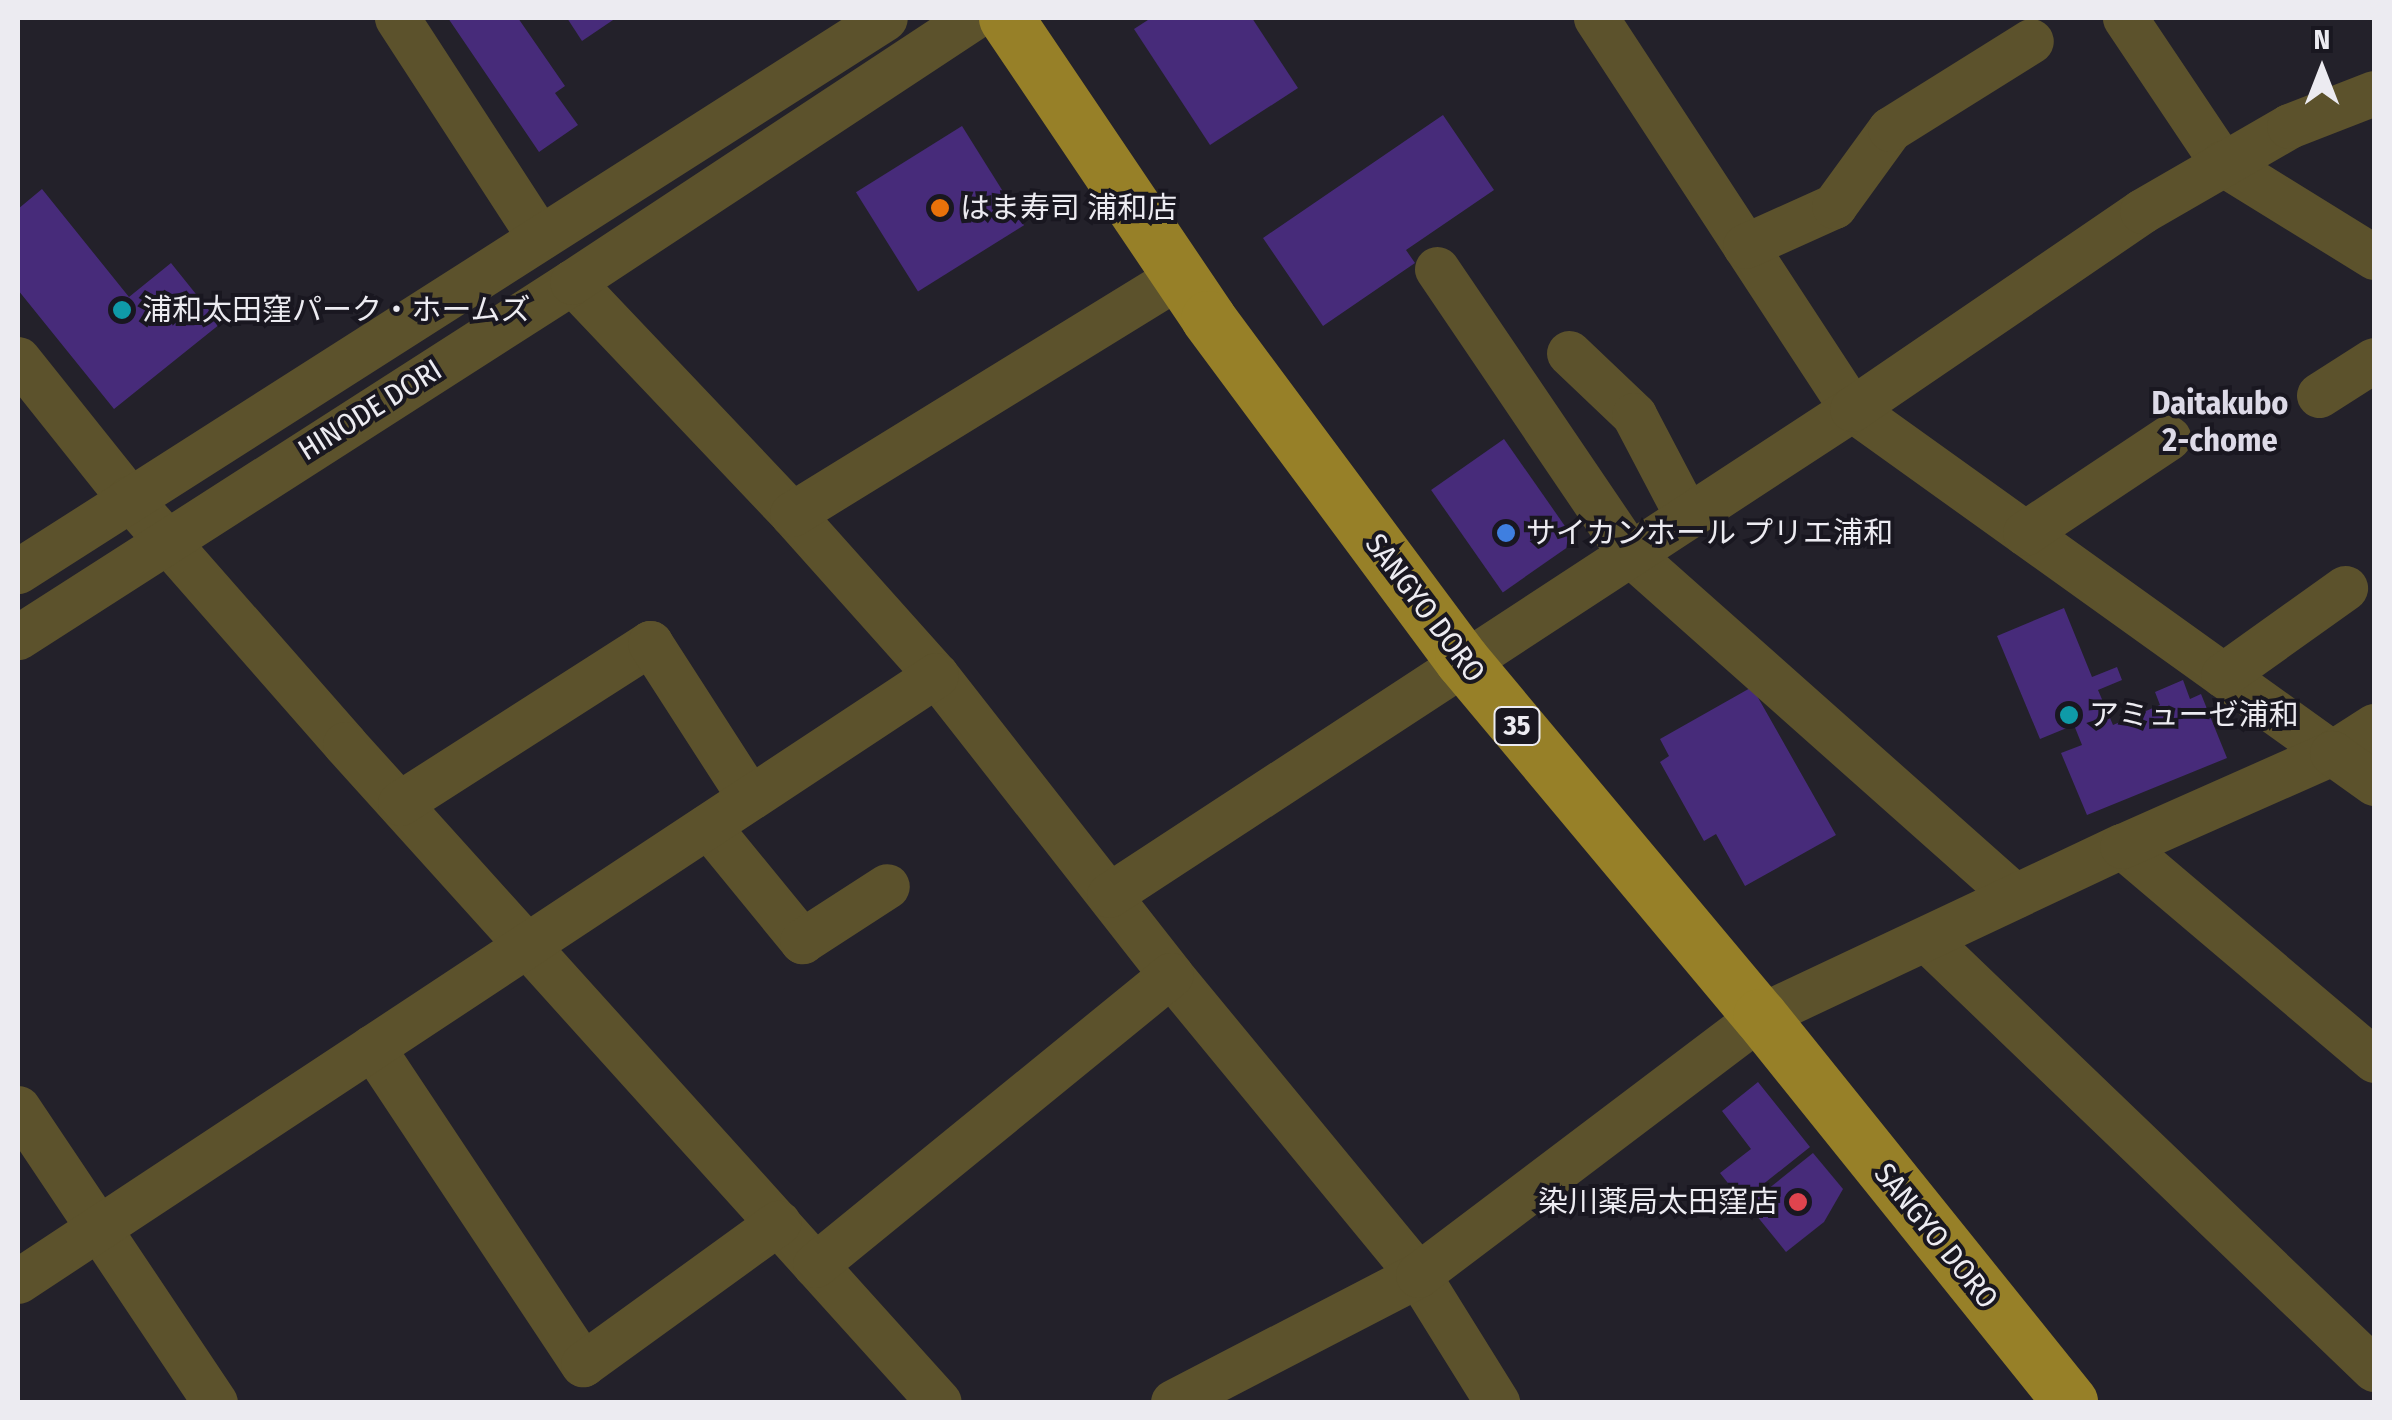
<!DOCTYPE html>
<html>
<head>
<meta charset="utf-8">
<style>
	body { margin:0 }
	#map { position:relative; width:2392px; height:1420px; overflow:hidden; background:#23212a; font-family:"Fira Sans Condensed","Noto Sans JP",sans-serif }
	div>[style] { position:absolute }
	.building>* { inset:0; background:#472b7a; transform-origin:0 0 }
	.minor>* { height:45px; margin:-22.5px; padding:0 22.5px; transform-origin:22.5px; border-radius:22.5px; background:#5c522c }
	.major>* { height:55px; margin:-27.5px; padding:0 27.5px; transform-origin:27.5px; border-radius:27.5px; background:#978028 }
	.dots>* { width:28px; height:28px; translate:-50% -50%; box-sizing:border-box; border:5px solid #191720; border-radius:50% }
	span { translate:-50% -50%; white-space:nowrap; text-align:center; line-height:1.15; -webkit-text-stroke:8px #191720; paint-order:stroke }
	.shield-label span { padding:2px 8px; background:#191720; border:2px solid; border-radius:8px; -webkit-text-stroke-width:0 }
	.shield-label { font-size:28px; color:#ecebf1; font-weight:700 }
	.poi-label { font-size:30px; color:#ecebf1 }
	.left { translate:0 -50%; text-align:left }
	.right { translate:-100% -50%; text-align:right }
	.street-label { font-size:30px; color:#ecebf1 }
	.neighbourhood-label { font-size:32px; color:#dddae7; font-weight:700 }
	.frame { position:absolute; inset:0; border:20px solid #ecebf1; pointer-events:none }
	.north { position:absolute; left:2272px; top:20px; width:100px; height:100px; -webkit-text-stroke:8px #191720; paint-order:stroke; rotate:0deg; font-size:28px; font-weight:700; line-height:40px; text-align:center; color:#ecebf1 }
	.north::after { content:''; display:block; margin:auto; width:35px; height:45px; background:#ecebf1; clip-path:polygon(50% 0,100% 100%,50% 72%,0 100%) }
</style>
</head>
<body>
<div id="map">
	<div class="building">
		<i style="clip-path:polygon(448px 18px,518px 18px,565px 86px,555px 93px,578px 125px,539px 152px)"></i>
		<i style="clip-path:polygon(567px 18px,616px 18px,582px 41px)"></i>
		<i style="clip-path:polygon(1151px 18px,1252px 18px,1298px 88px,1210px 145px,1134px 29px)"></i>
		<i style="clip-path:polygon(1443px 115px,1494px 190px,1406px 250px,1415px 263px,1323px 326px,1263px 238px)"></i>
		<i style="left:962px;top:126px;width:117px;height:125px;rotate:58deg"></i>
		<i style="clip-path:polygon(42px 189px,129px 297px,171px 263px,220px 324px,114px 409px,18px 290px,18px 209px)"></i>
		<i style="left:1504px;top:439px;width:125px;height:89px;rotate:55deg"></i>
		<i style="clip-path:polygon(2064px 608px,2092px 677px,2117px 667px,2122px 680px,2098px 690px,2113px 725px,2160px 705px,2155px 692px,2183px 680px,2190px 699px,2201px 694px,2227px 758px,2087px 815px,2061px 753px,2082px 745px,2074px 725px,2040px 739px,1997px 636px)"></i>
		<i style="clip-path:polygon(1752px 687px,1836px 835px,1745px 886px,1716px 834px,1704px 841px,1660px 762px,1669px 756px,1660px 739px)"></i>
		<i style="clip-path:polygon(1758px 1082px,1810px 1147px,1742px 1201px,1720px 1173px,1751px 1149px,1722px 1111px)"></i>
		<i style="clip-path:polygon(1813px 1153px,1843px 1189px,1824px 1222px,1786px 1252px,1748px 1205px)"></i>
	</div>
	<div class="minor">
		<i style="left:397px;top:18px;width:262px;rotate:57deg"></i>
		<i style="left:1596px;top:18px;width:467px;rotate:56.8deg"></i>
		<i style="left:1852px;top:409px;width:591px;rotate:35.63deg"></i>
		<i style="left:2332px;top:753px;width:50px;rotate:-32.7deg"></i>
		<i style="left:2125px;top:18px;width:174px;rotate:56.2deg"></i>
		<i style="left:2222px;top:163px;width:179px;rotate:31.7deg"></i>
		<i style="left:1745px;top:246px;width:98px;rotate:-24.2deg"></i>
		<i style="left:1834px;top:206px;width:95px;rotate:-54deg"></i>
		<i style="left:1890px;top:129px;width:166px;rotate:-32deg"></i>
		<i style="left:1437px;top:269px;width:343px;rotate:55.9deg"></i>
		<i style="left:1629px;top:553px;width:516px;rotate:41.62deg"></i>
		<i style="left:572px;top:282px;width:320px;rotate:46.5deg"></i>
		<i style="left:792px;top:514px;width:216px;rotate:48.2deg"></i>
		<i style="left:936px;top:675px;width:381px;rotate:51.9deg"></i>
		<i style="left:1171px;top:975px;width:389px;rotate:50.5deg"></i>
		<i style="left:1418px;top:1275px;width:150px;rotate:58.1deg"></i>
		<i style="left:1569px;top:353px;width:90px;rotate:43.6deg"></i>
		<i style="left:1634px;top:415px;width:114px;rotate:62.3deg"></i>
		<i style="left:18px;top:359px;width:178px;rotate:51.4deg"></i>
		<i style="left:129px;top:498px;width:327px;rotate:48.7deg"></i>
		<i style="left:345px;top:744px;width:886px;rotate:47.93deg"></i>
		<i style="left:2319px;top:395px;width:65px;rotate:-32.5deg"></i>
		<i style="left:792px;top:514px;width:456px;rotate:-31.6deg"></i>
		<i style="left:2025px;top:533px;width:172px;rotate:-33.6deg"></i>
		<i style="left:18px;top:571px;width:1028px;rotate:-32.53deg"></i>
		<i style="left:18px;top:637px;width:658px;rotate:-32.65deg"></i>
		<i style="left:572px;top:282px;width:479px;rotate:-33.4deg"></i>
		<i style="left:2223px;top:675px;width:150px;rotate:-35.5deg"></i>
		<i style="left:400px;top:803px;width:297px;rotate:-32.6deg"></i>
		<i style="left:650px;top:643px;width:184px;rotate:57.2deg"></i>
		<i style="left:708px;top:826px;width:149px;rotate:50.7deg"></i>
		<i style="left:802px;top:941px;width:101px;rotate:-32.9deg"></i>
		<i style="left:2122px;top:846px;width:331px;rotate:40.3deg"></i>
		<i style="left:1109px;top:895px;width:888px;rotate:-33.19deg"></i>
		<i style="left:1852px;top:409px;width:351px;rotate:-34.3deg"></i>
		<i style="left:2142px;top:211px;width:170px;rotate:-30deg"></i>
		<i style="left:2289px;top:126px;width:91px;rotate:-21.2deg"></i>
		<i style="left:1926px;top:939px;width:621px;rotate:43.83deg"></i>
		<i style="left:372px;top:1047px;width:381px;rotate:56.4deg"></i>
		<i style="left:583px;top:1364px;width:241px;rotate:-35.9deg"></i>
		<i style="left:18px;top:1108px;width:354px;rotate:56.2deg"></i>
		<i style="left:815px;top:1265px;width:459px;rotate:-39.2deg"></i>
		<i style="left:18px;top:1281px;width:1100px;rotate:-33.43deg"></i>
		<i style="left:1173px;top:1402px;width:276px;rotate:-27.4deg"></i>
		<i style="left:1418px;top:1275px;width:429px;rotate:-37.1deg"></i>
		<i style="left:1760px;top:1016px;width:400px;rotate:-25.2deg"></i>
		<i style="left:2122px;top:846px;width:230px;rotate:-23.9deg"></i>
		<i style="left:2332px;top:753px;width:52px;rotate:35.5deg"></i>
	</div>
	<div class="major">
		<i style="left:1006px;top:18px;width:362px;rotate:56deg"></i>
		<i style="left:1208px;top:318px;width:426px;rotate:53.4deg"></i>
		<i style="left:1462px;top:660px;width:464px;rotate:50.1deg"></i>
		<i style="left:1760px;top:1016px;width:495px;rotate:51.2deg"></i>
	</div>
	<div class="dots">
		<i style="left:940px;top:208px;background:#e8710a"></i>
		<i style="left:122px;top:310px;background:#0f9aa8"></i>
		<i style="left:1506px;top:533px;background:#3f7fe0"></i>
		<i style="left:2069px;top:715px;background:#0f9aa8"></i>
		<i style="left:1798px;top:1202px;background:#e0444e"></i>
	</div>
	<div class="shield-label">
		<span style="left:1517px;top:726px">35</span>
	</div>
	<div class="poi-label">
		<span class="left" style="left:960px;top:208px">はま寿司 浦和店</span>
		<span class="left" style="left:142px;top:310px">浦和太田窪パーク・ホームズ</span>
		<span class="left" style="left:1526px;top:533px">サイカンホール プリエ浦和</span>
		<span class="left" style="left:2089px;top:715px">アミューゼ浦和</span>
		<span class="right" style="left:1778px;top:1202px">染川薬局太田窪店</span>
	</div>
	<div class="street-label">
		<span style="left:370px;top:410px;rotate:-32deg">HINODE DORI</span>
		<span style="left:1425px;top:608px;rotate:53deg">SANGYO DORO</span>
		<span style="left:1936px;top:1236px;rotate:51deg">SANGYO DORO</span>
	</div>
	<div class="neighbourhood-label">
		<span style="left:2220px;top:422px">Daitakubo<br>2-chome</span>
	</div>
	<div class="frame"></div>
	<div class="north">N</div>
</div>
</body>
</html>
